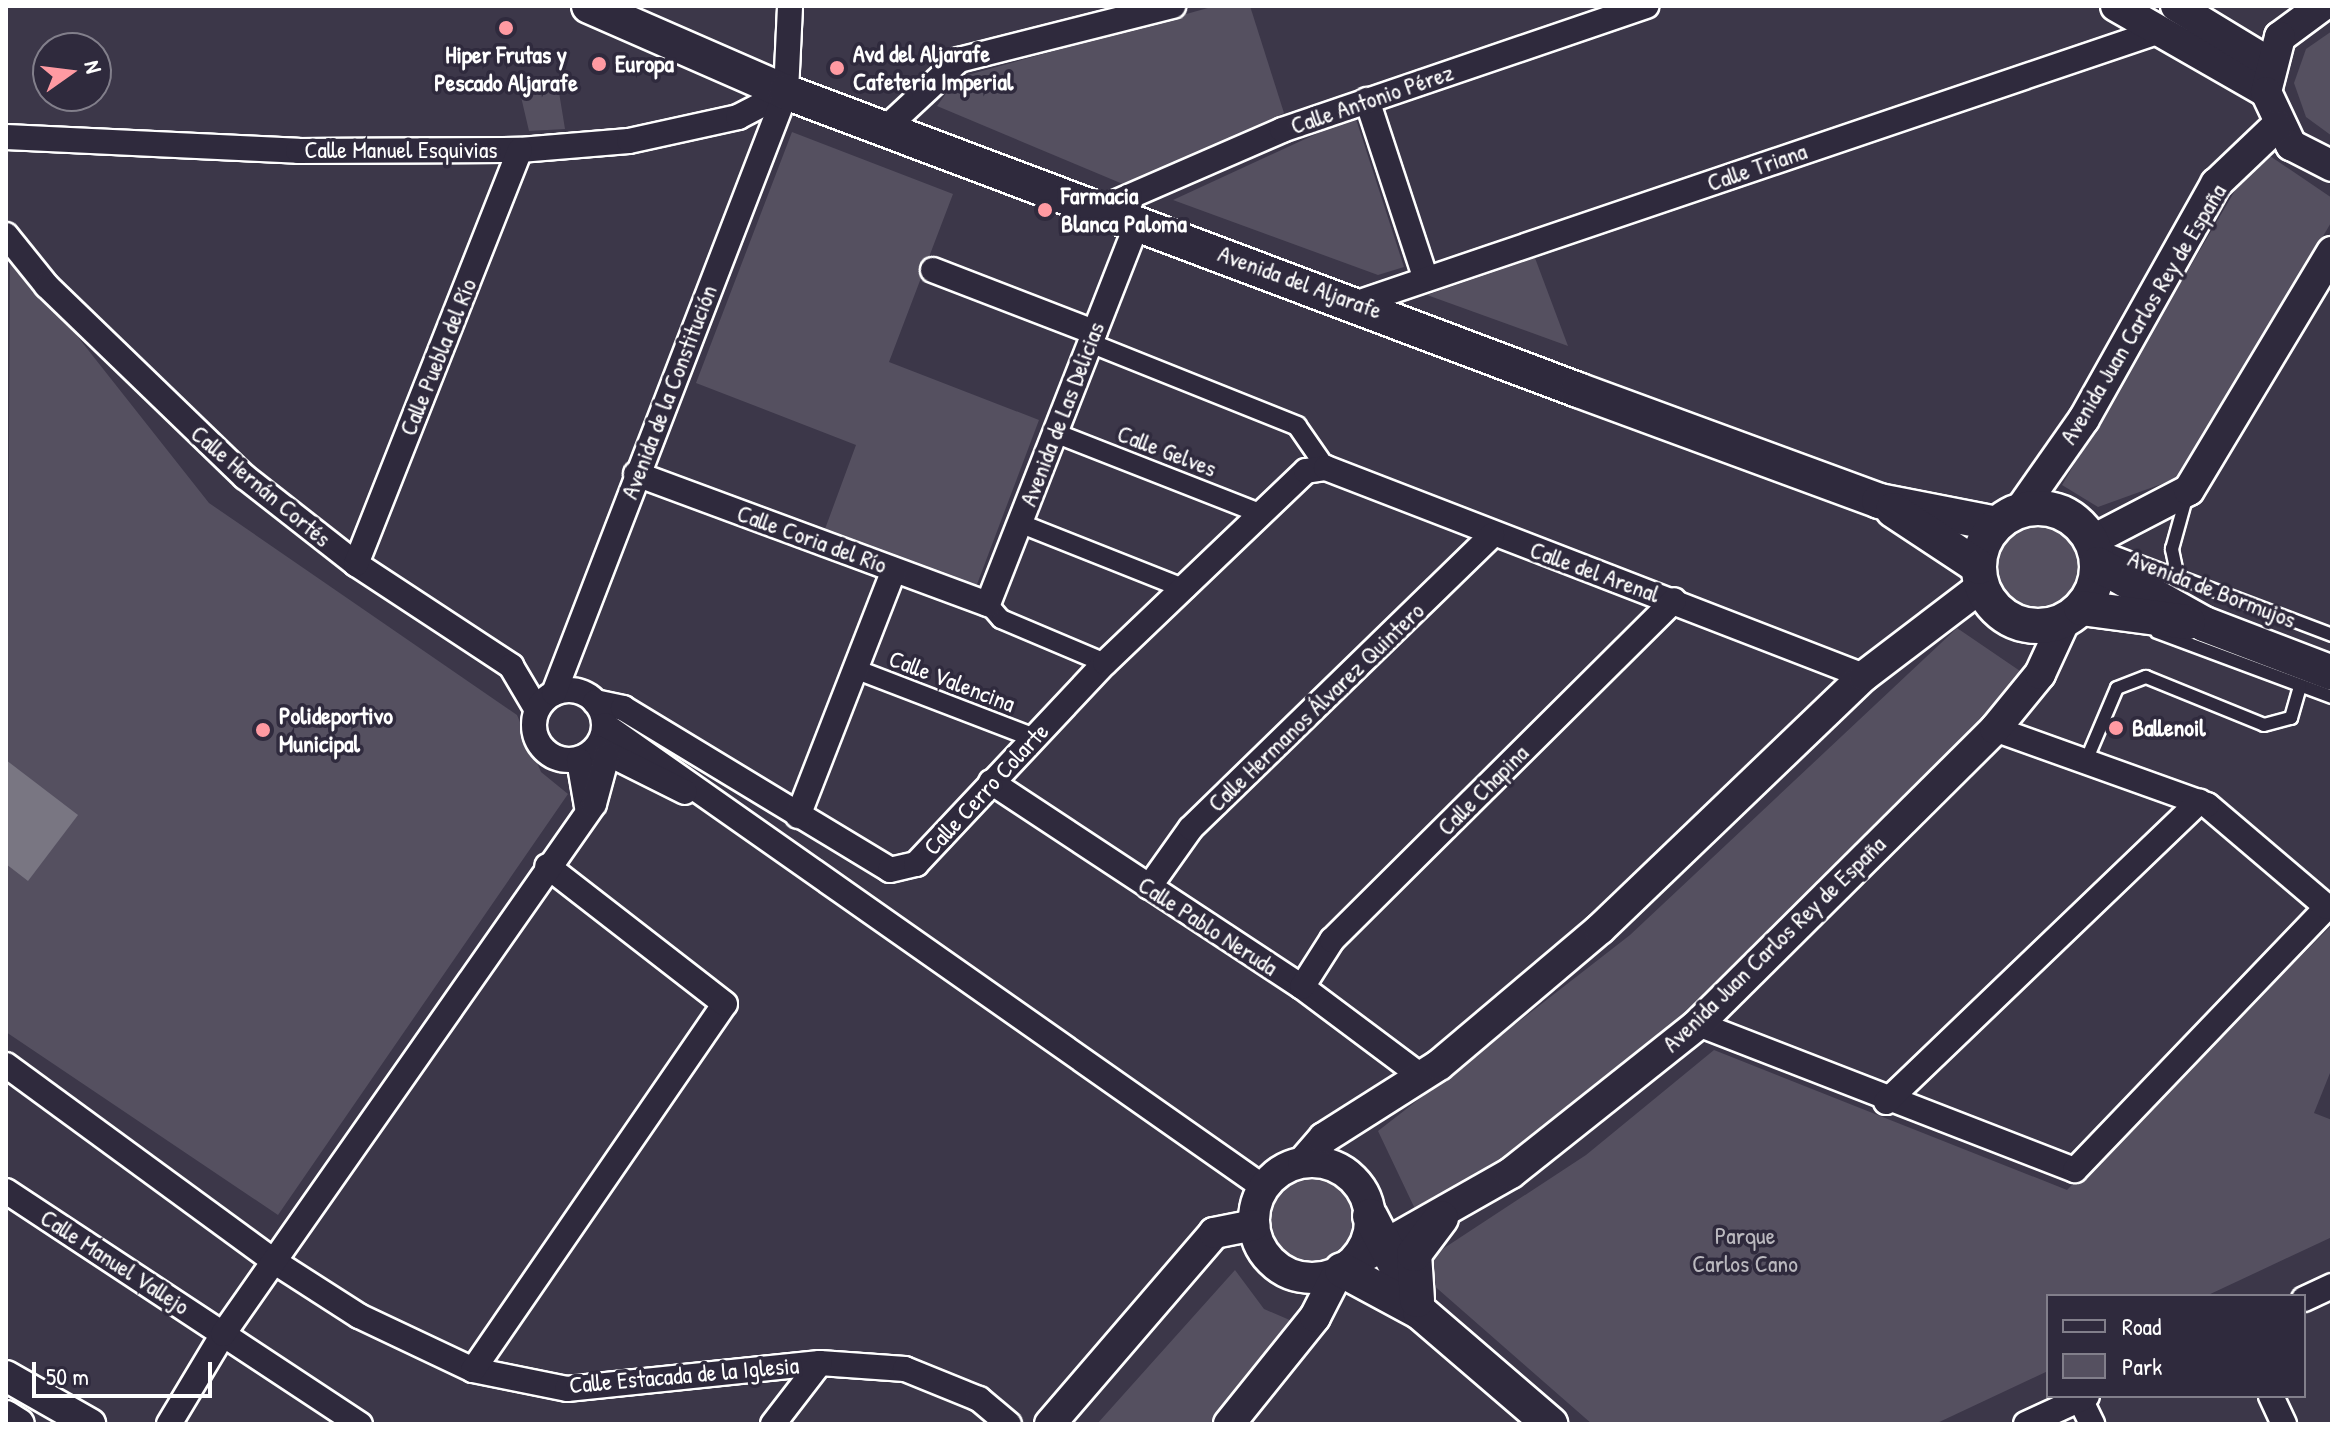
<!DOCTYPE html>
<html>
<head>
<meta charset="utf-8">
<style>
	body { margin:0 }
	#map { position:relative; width:2338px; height:1430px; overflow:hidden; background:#3c3749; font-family:"Patrick Hand",sans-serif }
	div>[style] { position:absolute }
	.green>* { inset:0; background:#555060 }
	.round { border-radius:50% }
	.water>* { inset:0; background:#797682 }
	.roads { filter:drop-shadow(2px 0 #fff) drop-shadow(-2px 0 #fff) drop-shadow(0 2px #fff) drop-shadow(0 -2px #fff) }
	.service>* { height:12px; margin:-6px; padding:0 6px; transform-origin:6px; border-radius:6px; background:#2f2a3d }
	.pedestrian>* { height:18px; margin:-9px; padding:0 9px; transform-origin:9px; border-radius:9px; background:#2f2a3d }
	.minor>* { height:24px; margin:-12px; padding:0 12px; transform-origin:12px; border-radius:12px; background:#2f2a3d }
	.minor>.ring { margin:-12px; padding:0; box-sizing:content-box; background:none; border:24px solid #2f2a3d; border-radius:50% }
	.tertiary>* { height:30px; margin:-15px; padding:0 15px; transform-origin:15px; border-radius:15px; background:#2f2a3d }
	.tertiary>.ring { margin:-15px; padding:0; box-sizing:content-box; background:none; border:30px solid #2f2a3d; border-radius:50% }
	.secondary>* { height:34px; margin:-17px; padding:0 17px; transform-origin:17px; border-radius:17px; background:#2f2a3d }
	.secondary>.ring { margin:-17px; padding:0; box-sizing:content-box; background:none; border:34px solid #2f2a3d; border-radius:50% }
	.dots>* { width:22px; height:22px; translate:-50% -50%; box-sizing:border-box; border:4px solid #2f2a3d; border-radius:50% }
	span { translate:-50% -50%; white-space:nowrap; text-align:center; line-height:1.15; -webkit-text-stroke:7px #2f2a3d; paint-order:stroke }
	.poi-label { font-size:24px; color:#fff; font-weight:700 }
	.left { translate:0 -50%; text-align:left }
	.street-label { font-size:24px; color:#fff }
	.park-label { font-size:24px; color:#bbb9bf }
	.frame { position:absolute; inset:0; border:8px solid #fff; pointer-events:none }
	.legend { position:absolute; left:2046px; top:1294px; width:260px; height:104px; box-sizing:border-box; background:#2f2a3d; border:2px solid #827f8b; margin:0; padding:10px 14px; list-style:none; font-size:24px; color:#fff }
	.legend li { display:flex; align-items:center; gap:16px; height:40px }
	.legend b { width:40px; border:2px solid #827f8b }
	.north { position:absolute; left:32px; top:32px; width:80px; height:80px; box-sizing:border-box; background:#2f2a3d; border:2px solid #827f8b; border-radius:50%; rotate:76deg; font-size:22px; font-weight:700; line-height:32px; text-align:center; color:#fff }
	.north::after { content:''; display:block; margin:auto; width:28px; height:36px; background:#ff9aa2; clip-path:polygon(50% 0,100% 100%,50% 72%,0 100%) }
	.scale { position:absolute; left:32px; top:1362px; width:180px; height:36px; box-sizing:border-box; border:4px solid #fff; border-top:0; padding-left:10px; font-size:24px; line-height:28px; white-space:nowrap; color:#fff; -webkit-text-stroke:6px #2f2a3d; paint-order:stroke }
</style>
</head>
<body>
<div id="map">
	<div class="green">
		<i style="clip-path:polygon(1215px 6px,1250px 6px,1284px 113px,1130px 187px,937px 106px,957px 78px)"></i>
		<i style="clip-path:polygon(2332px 31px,2332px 136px,2306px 117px,2294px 83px,2306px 49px)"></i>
		<i style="clip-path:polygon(538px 80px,558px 86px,565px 129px,529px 131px,518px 84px,533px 90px)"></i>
		<i style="clip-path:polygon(1355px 116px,1404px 267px,1378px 275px,1173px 200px)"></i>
		<i style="clip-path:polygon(792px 132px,953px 194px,889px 362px,1039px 420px,976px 587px,825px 529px,856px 445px,696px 383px)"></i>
		<i style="clip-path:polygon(2270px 156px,2332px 198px,2332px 221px,2181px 477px,2098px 507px,2062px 485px,2240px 182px)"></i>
		<i style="clip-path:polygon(10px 251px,209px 503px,517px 715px,541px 772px,568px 794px,278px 1215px,6px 1032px)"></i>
		<i style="clip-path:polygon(1535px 258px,1568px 346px,1427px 295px)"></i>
		<i class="round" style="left:1991px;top:521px;width:92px;height:92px"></i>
		<i style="clip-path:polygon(1957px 628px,2023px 673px,1941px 764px,1688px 1013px,1502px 1166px,1416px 1211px,1378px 1131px,1630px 935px)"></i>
		<i style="clip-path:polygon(2332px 925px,2332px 1068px,2314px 1113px,2332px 1120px,2332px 1237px,2206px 1296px,2048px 1296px,2048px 1371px,1935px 1424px,1592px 1424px,1423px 1276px,1435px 1254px,1586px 1155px,1714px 1050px,2067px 1190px)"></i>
		<i class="round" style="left:1268px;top:1175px;width:88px;height:88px"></i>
		<i style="clip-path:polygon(1235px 1270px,1264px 1309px,1292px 1321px,1210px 1424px,1097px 1424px)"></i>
	</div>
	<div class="water">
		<i style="clip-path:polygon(6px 760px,78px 815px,28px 881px,6px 864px)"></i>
	</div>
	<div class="roads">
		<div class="service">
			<i style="left:2095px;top:545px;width:254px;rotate:20.8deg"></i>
			<i style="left:2177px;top:573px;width:25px;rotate:-102deg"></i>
			<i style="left:2172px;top:549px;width:56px;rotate:-74.5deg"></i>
			<i style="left:2157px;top:632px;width:187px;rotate:20.4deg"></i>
			<i style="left:2086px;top:761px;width:79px;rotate:-67deg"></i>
			<i style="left:2117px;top:688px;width:31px;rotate:-21deg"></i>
			<i style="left:2146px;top:677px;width:127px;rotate:22.1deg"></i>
			<i style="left:2264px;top:725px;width:28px;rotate:-15deg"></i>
			<i style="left:2291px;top:718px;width:33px;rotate:-74deg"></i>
		</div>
		<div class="pedestrian">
			<i style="left:1090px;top:343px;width:223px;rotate:21.8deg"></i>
			<i style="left:1297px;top:426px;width:51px;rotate:55.4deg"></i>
			<i style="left:1055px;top:433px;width:222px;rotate:21.4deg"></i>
			<i style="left:1019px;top:523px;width:180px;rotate:21.6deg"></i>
			<i style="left:988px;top:604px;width:20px;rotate:49deg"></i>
			<i style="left:1001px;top:619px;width:113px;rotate:22.9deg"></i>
			<i style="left:855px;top:669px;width:190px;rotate:21deg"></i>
		</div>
		<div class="minor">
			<i style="left:1367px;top:100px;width:188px;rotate:71.8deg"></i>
			<i style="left:888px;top:126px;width:97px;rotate:-42.9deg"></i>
			<i style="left:959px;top:60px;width:221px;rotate:-14.2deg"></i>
			<i style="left:6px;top:137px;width:292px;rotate:2.7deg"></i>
			<i style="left:298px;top:151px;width:222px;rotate:-0.3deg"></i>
			<i style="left:520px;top:150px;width:109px;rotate:-4.7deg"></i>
			<i style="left:629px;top:141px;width:112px;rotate:-12.4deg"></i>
			<i style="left:738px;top:117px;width:54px;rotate:-27.5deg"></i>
			<i style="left:1103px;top:208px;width:195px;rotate:-23.5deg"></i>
			<i style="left:1282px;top:130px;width:385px;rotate:-18.8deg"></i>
			<i style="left:6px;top:235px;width:65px;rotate:51.2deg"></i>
			<i style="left:47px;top:286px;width:275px;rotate:44deg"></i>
			<i style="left:245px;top:477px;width:141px;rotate:38.1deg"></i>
			<i style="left:356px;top:564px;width:186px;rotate:33.3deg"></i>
			<i style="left:511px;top:666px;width:51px;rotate:59.4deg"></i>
			<i style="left:933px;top:270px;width:173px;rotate:21.1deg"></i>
			<i style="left:1360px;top:302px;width:838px;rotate:-18.72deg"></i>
			<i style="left:636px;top:474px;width:375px;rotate:20.3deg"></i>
			<i style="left:988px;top:604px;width:409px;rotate:-68.6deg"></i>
			<i style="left:356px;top:564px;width:445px;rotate:-68.4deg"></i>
			<i class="ring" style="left:534px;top:690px;width:46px;height:46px"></i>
			<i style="left:554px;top:693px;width:644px;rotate:-68.89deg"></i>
			<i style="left:786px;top:92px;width:86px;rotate:-87.3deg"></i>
			<i style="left:595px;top:702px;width:29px;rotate:12deg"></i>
			<i style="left:623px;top:708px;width:312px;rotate:31.2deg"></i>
			<i style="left:890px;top:870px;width:27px;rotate:-13deg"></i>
			<i style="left:916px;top:864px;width:276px;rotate:-46.8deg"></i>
			<i style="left:1105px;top:663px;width:278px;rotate:-43.7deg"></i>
			<i style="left:1306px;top:471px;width:20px;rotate:-9deg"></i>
			<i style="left:1326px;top:468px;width:577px;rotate:21.14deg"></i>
			<i style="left:605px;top:725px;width:804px;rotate:35.07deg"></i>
			<i style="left:597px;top:748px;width:98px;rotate:26.6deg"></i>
			<i style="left:579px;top:760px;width:48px;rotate:80.3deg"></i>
			<i style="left:991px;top:782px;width:372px;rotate:33.4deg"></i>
			<i style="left:1302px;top:987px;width:149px;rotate:36.8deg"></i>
			<i style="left:798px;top:816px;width:264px;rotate:-68.7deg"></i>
			<i style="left:1149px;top:887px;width:72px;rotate:-54.6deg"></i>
			<i style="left:1191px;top:828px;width:420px;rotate:-44.2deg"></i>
			<i style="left:1302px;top:987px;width:56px;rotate:-57.4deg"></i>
			<i style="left:1332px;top:940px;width:482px;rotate:-44.8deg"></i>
			<i style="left:1698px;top:1024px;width:404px;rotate:21.2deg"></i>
			<i style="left:2075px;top:1170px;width:364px;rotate:-46.2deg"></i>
			<i style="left:2327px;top:907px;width:157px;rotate:-139.6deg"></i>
			<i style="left:2207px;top:805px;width:225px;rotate:-160.3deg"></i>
			<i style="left:6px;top:1065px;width:337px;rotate:36.2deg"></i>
			<i style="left:278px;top:1264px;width:96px;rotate:32.7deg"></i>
			<i style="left:359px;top:1316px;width:126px;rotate:25.3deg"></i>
			<i style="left:473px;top:1370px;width:96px;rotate:11.4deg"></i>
			<i style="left:567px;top:1389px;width:254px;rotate:-5.9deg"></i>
			<i style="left:820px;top:1363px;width:85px;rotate:4deg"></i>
			<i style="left:905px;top:1369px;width:80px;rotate:22.1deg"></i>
			<i style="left:979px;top:1399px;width:39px;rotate:40deg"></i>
			<i style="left:1886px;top:1102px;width:434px;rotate:-43.8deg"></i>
			<i style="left:6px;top:1191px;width:424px;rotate:33.4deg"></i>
			<i style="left:2304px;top:1299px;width:31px;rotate:-25deg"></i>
			<i style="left:473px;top:1370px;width:444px;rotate:-55.5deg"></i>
			<i style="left:725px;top:1004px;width:225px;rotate:-142.2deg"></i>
			<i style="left:2271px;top:1396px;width:31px;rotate:65deg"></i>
			<i style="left:2080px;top:1399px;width:28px;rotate:64deg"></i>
			<i style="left:169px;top:1424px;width:105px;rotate:-59deg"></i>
			<i style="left:223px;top:1334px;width:647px;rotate:-55.01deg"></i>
			<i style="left:594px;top:804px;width:50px;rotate:-74.8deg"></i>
			<i style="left:773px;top:1424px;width:77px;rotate:-52.4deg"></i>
			<i style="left:2026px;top:1424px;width:67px;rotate:-24.7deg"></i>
		</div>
		<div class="tertiary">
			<i style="left:2116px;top:6px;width:173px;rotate:29.8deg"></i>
			<i style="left:2176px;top:6px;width:108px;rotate:31.3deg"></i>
			<i style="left:2322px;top:6px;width:52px;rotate:143.6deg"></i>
			<i style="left:2280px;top:37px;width:57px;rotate:104.3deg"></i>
			<i style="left:2266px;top:92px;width:59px;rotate:64.7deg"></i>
			<i style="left:2291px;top:145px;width:46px;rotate:27.1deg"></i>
			<i style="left:2020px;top:510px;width:111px;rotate:-54.9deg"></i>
			<i style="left:2084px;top:419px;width:270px;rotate:-60.7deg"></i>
			<i style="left:2216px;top:184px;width:84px;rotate:-43.6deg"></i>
			<i style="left:2091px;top:541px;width:110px;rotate:-27.5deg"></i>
			<i style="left:2189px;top:490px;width:278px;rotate:-59deg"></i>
			<i class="ring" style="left:1254px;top:1162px;width:86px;height:86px"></i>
			<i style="left:1303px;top:1162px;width:32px;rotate:-49deg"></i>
			<i style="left:1324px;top:1138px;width:136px;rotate:-32.4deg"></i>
			<i style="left:1439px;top:1065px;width:211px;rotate:-40.2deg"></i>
			<i style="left:1600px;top:929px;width:366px;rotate:-43.8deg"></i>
			<i style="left:1864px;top:676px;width:148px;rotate:-37.3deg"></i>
			<i style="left:1349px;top:1265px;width:186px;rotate:-29.6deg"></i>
			<i style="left:1511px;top:1173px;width:239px;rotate:-38.5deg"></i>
			<i style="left:1698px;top:1024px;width:419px;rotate:-44.8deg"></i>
			<i style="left:1995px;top:729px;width:71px;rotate:-50.7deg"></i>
			<i style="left:2040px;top:674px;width:60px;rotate:-65.2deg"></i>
			<i style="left:6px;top:1376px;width:97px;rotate:29.7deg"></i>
			<i style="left:6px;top:1416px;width:15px;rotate:32deg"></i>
			<i style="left:1050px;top:1424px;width:252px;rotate:-49.3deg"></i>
			<i style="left:1214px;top:1233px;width:41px;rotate:-11.3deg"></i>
			<i style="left:1229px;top:1424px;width:137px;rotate:-51.2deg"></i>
			<i style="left:1315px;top:1317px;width:51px;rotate:-62.9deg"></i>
		</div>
		<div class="secondary">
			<i style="left:589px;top:6px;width:215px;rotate:23.6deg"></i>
			<i style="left:786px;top:92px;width:846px;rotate:20.62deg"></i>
			<i style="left:1578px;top:390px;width:321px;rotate:20.2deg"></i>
			<i style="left:1879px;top:501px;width:120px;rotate:11deg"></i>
			<i class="ring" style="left:1979px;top:508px;width:84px;height:84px"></i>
			<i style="left:1893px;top:510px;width:103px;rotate:33.5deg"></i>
			<i style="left:2097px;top:564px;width:123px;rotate:29.3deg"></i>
			<i style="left:2204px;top:624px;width:137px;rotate:20.9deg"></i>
			<i style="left:2081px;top:608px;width:108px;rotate:7.5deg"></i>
			<i style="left:1370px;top:1216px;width:108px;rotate:62.5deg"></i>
			<i style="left:1342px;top:1270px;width:89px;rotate:28.3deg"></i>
			<i style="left:1420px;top:1312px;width:172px;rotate:40.7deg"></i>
			<i style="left:1417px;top:1300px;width:46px;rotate:-93.7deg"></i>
			<i style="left:1414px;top:1254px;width:45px;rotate:-53.1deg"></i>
		</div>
	</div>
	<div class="dots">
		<i style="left:506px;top:28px;background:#ff9aa2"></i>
		<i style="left:599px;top:64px;background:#ff9aa2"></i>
		<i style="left:837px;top:68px;background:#ff9aa2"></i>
		<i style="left:1045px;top:210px;background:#ff9aa2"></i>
		<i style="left:2116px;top:728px;background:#ff9aa2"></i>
		<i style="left:263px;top:730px;background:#ff9aa2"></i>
	</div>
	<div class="poi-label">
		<span class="left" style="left:853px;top:68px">Avd del Aljarafe<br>Cafeteria Imperial</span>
		<span style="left:506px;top:69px">Hiper Frutas y<br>Pescado Aljarafe</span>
		<span class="left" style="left:615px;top:64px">Europa</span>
		<span class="left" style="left:1061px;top:210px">Farmacia<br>Blanca Paloma</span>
		<span class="left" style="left:279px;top:730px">Polideportivo<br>Municipal</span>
		<span class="left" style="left:2132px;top:728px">Ballenoil</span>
	</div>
	<div class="street-label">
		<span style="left:1372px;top:99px;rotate:-19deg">Calle Antonio Pérez</span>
		<span style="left:401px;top:150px">Calle Manuel Esquivias</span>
		<span style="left:1757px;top:167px;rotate:-19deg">Calle Triana</span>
		<span style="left:1300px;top:282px;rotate:20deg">Avenida del Aljarafe</span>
		<span style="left:2143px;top:314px;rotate:-59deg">Avenida Juan Carlos Rey de España</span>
		<span style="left:438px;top:357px;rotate:-68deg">Calle Puebla del Río</span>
		<span style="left:669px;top:392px;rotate:-69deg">Avenida de la Constitución</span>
		<span style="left:1062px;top:414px;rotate:-69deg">Avenida de Las Delicias</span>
		<span style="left:1167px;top:451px;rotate:21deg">Calle Gelves</span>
		<span style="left:261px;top:486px;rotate:40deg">Calle Hernán Cortés</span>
		<span style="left:812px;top:539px;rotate:20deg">Calle Coria del Río</span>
		<span style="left:1595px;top:572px;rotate:20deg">Calle del Arenal</span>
		<span style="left:2212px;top:589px;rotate:21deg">Avenida de Bormujos</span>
		<span style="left:952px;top:681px;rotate:21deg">Calle Valencina</span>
		<span style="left:1316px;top:707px;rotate:-44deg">Calle Hermanos Álvarez Quintero</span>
		<span style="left:986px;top:789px;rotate:-47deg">Calle Cerro Colarte</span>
		<span style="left:1483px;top:790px;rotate:-45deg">Calle Chapina</span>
		<span style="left:1208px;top:926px;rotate:33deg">Calle Pablo Neruda</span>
		<span style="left:1774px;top:944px;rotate:-44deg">Avenida Juan Carlos Rey de España</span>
		<span style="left:115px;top:1262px;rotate:33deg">Calle Manuel Vallejo</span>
		<span style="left:684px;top:1375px;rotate:-5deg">Calle Estacada de la Iglesia</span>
	</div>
	<div class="park-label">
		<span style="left:1745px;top:1250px">Parque<br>Carlos Cano</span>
	</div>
	<div class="frame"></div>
	<ul class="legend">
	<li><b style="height:10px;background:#2f2a3d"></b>Road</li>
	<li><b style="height:22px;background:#555060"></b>Park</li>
	</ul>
	<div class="north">N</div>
	<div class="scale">50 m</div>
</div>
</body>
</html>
